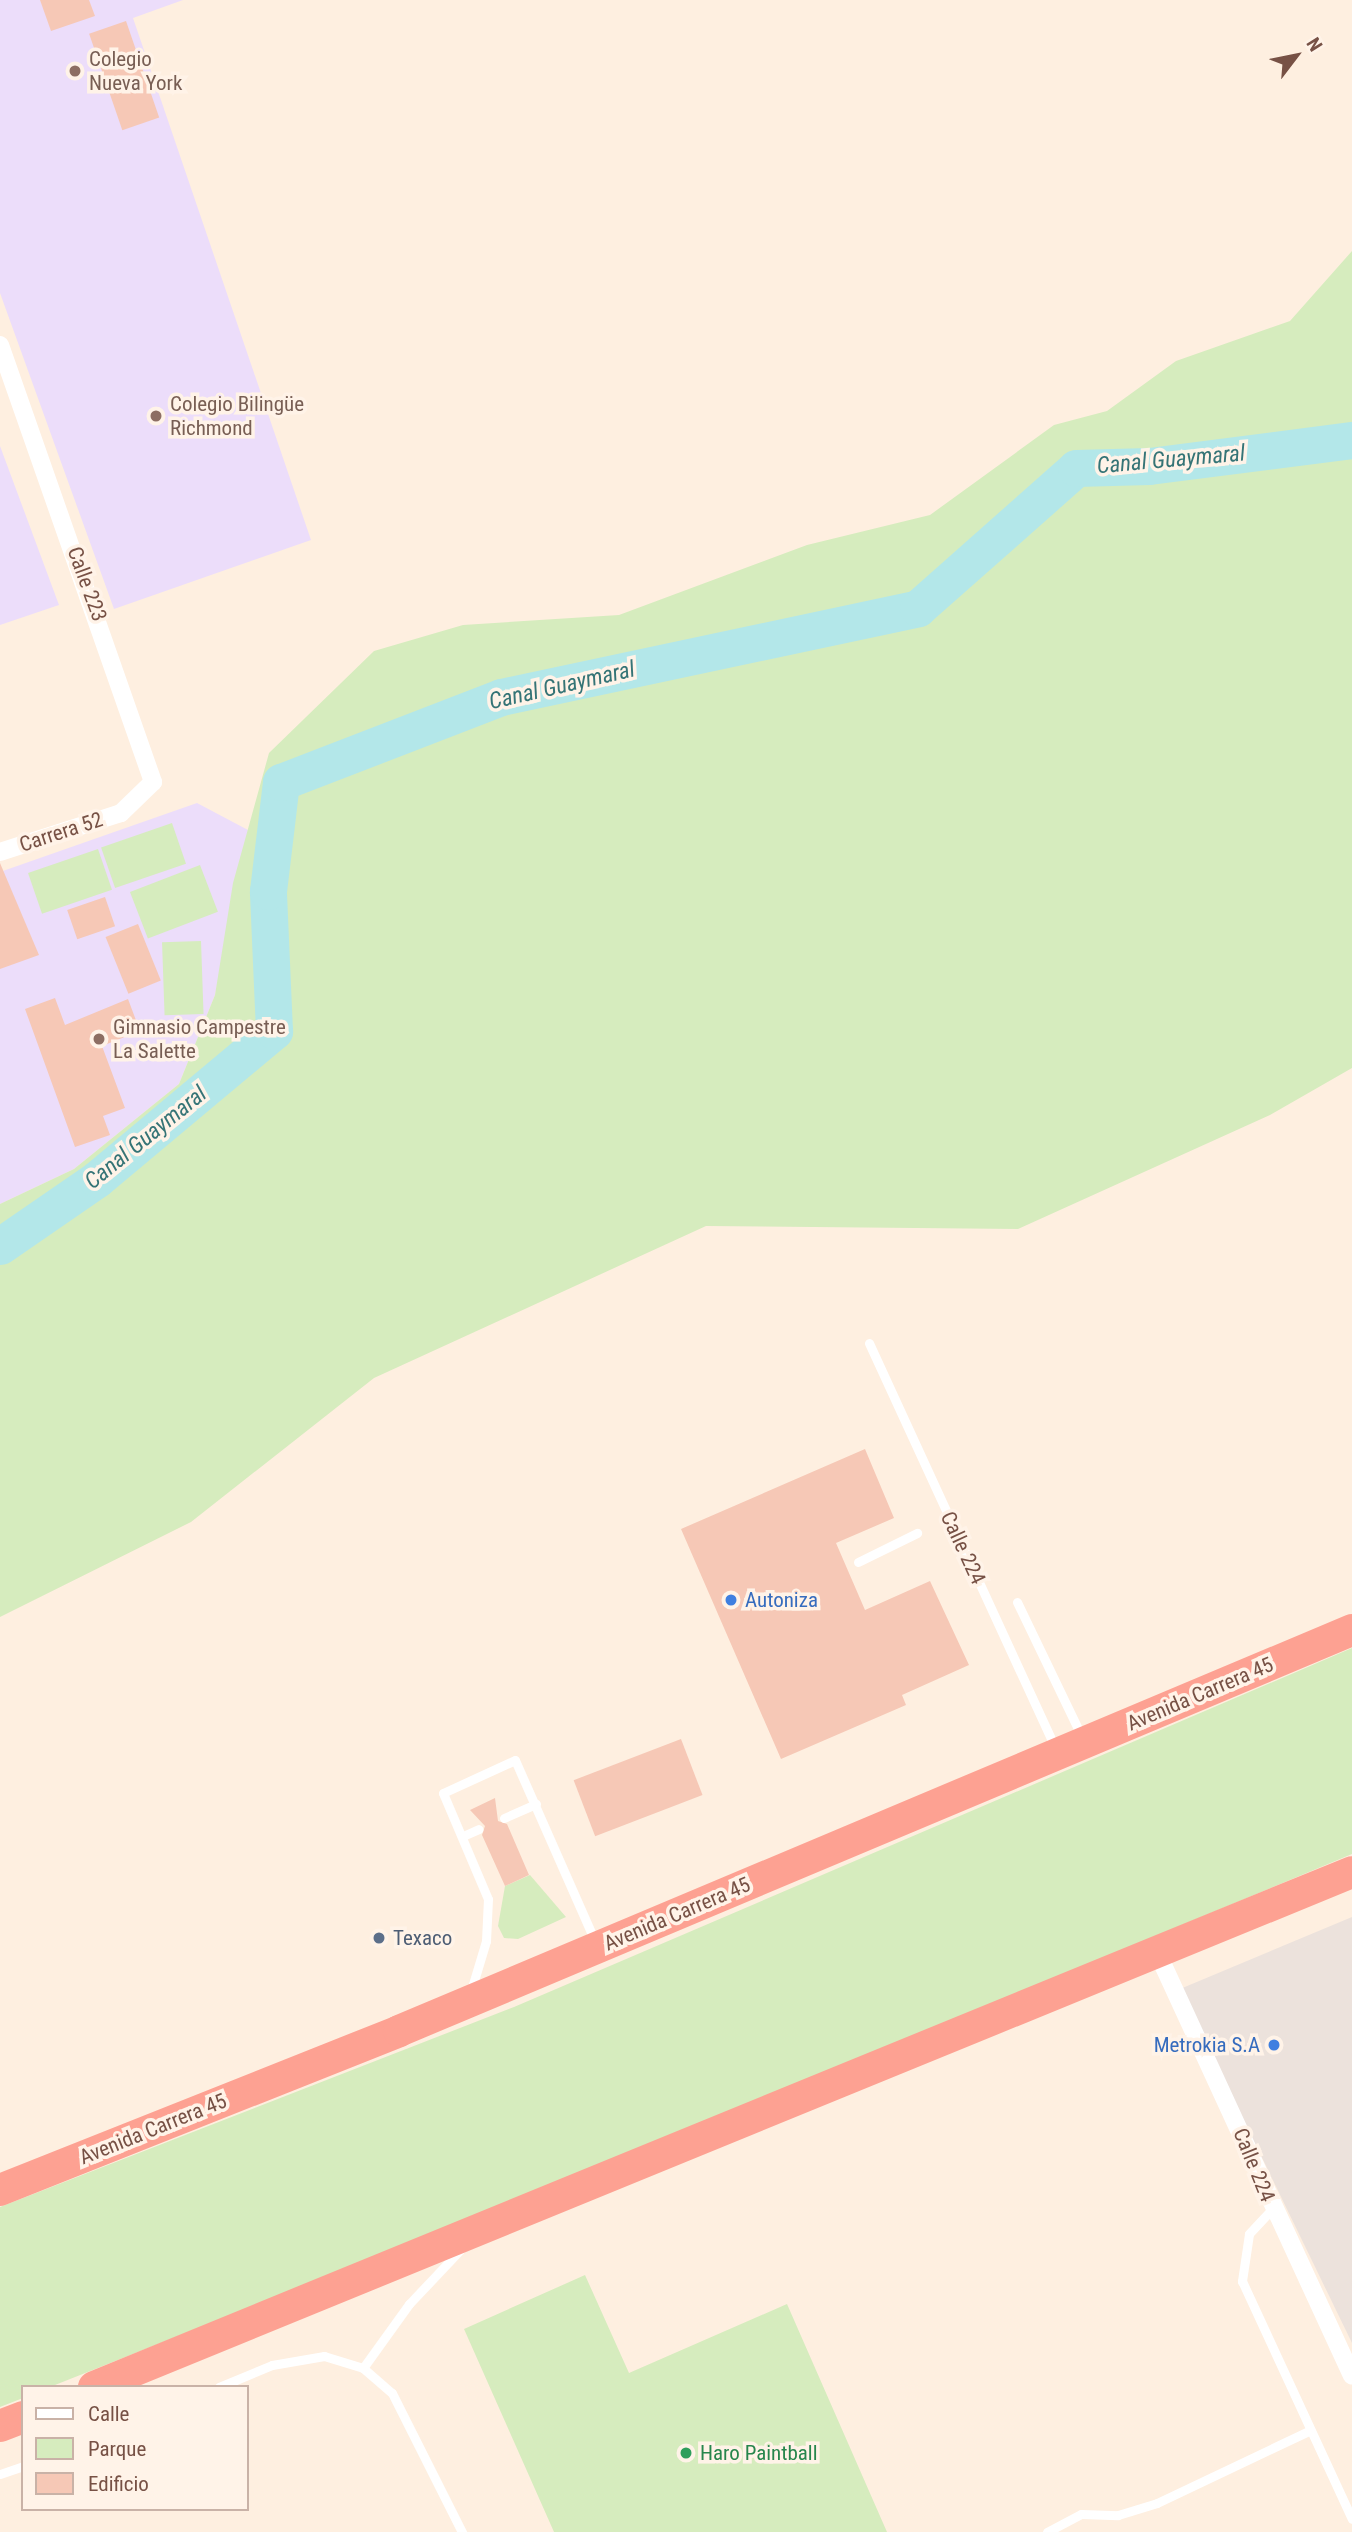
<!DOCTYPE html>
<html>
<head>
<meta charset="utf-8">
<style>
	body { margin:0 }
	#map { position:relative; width:1352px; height:2532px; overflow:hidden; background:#feefe0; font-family:"Roboto Condensed",sans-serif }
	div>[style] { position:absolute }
	.industrial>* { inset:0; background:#ece2dc }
	.education>* { inset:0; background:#ecddfa }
	.green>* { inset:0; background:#d6ecbe; transform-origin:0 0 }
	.river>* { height:37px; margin:-18.5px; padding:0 18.5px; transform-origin:18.5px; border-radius:18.5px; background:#b3e7e9 }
	.building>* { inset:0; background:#f6c8b6; transform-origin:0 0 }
	.lane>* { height:9px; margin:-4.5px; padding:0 4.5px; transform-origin:4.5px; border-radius:4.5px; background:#fff }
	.street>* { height:18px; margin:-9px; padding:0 9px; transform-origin:9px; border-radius:9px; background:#fff }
	.highway>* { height:32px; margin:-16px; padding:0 16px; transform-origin:16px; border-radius:16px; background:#fda192 }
	.dots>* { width:19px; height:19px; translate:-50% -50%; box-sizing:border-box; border:4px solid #fff3e8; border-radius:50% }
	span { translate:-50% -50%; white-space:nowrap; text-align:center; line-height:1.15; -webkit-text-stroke:7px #fff3e8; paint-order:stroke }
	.education-label { font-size:21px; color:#785e54 }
	.left { translate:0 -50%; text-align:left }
	.street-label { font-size:21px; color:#775145 }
	.shop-label { font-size:21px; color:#366cbe }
	.right { translate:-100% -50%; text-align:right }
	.service-label { font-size:21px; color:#4e5e75 }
	.leisure-label { font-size:21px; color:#27864d }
	.water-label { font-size:23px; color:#357476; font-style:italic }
	.legend { position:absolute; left:21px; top:2385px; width:228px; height:126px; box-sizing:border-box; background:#fff3e8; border:2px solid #c9b2a7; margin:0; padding:9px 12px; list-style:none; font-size:21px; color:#775145 }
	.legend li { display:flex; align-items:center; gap:14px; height:35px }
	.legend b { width:35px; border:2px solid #c9b2a7 }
	.north { position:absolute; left:1261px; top:21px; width:70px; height:70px; -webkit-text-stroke:5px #fff3e8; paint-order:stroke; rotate:58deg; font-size:19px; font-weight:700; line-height:28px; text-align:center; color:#775145 }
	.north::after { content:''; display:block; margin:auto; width:24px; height:32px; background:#775145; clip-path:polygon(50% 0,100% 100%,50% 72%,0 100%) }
</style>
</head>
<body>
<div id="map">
	<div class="industrial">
		<i style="clip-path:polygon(1352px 1917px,1352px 2343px,1180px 1989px)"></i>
	</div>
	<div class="education">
		<i style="clip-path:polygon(0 0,183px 0,133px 18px,311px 540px,114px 609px,0 293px)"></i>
		<i style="clip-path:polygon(0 446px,59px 605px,0 625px)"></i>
		<i style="clip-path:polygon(197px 803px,248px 830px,215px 995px,179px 1084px,74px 1169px,0 1204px,0 872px)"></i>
	</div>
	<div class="green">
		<i style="clip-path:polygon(1352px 251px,1352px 1068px,1270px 1115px,1018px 1229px,706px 1226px,374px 1378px,191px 1522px,0 1617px,0 1204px,74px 1169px,179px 1084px,215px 995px,233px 883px,269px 753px,374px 651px,463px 625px,619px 615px,807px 545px,930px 515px,1054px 425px,1107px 411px,1176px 361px,1290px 321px)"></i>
		<i style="left:172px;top:823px;width:43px;height:75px;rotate:71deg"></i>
		<i style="left:98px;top:849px;width:43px;height:74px;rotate:71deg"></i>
		<i style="left:200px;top:865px;width:50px;height:75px;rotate:69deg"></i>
		<i style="left:201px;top:941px;width:73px;height:39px;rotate:88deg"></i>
		<i style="clip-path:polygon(1352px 1648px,1352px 1854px,573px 2179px,50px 2387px,23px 2387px,23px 2398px,0 2407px,0 2207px,514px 2007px)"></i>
		<i style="clip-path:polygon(530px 1875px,566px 1917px,518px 1939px,504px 1938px,498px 1926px,505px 1886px)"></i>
		<i style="clip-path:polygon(585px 2275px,629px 2373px,787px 2304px,887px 2532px,554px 2532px,464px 2329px)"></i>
	</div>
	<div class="river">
		<i style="left:0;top:1246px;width:118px;rotate:-34.6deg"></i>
		<i style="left:97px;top:1179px;width:231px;rotate:-39.9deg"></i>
		<i style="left:274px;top:1031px;width:140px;rotate:-92.5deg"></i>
		<i style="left:268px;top:891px;width:110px;rotate:-83.2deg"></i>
		<i style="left:281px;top:782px;width:236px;rotate:-21.1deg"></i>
		<i style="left:501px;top:697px;width:426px;rotate:-12deg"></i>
		<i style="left:918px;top:608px;width:211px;rotate:-41.5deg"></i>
		<i style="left:1076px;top:468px;width:73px;rotate:-1.6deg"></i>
		<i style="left:1149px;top:466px;width:205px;rotate:-7.3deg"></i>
	</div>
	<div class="building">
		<i style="clip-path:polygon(40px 0,89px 0,95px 16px,51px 31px)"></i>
		<i style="left:126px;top:21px;width:102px;height:39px;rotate:71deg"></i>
		<i style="clip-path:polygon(0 863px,39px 955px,0 969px)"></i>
		<i style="left:105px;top:897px;width:31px;height:40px;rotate:71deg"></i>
		<i style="left:138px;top:924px;width:61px;height:35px;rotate:68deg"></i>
		<i style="clip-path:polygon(55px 998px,65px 1025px,128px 999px,140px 1031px,102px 1046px,125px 1108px,103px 1116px,110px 1135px,75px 1147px,25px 1009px)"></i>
		<i style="clip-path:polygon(865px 1449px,894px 1518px,836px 1543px,865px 1610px,930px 1581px,969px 1665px,902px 1695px,906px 1705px,781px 1759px,681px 1529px)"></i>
		<i style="left:681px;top:1739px;width:60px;height:115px;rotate:69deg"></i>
		<i style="clip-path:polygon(495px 1798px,498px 1821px,507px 1824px,529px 1875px,505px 1886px,482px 1835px,485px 1826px,470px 1810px)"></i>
	</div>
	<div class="lane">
		<i style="left:869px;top:1343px;width:446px;rotate:65.3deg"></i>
		<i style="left:858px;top:1562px;width:66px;rotate:-26.2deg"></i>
		<i style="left:1017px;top:1602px;width:152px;rotate:64.3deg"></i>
		<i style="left:504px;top:1818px;width:35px;rotate:-24deg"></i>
		<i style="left:463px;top:1836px;width:17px;rotate:-24deg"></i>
		<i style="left:470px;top:1994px;width:55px;rotate:-73.2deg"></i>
		<i style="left:486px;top:1941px;width:42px;rotate:-87.3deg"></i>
		<i style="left:488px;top:1899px;width:115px;rotate:-113deg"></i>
		<i style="left:443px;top:1793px;width:79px;rotate:-24.6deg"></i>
		<i style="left:515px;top:1760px;width:201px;rotate:66.2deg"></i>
		<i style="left:1272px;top:2209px;width:34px;rotate:133deg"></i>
		<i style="left:1249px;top:2234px;width:48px;rotate:98.5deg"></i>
		<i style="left:1242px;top:2281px;width:262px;rotate:65.2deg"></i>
		<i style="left:363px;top:2368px;width:79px;rotate:-54.3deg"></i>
		<i style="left:409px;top:2304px;width:74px;rotate:-46.6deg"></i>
		<i style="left:219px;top:2387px;width:57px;rotate:-22.5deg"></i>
		<i style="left:272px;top:2365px;width:53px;rotate:-9.8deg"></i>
		<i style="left:324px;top:2356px;width:41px;rotate:17.1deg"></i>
		<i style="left:363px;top:2368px;width:38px;rotate:41deg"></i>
		<i style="left:392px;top:2393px;width:156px;rotate:63.3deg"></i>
		<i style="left:0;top:2474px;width:24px;rotate:-19deg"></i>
		<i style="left:1047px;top:2532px;width:38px;rotate:-28deg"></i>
		<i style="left:1081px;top:2514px;width:37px;rotate:2deg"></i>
		<i style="left:1118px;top:2515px;width:41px;rotate:-17.1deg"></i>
		<i style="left:1157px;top:2503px;width:170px;rotate:-25.4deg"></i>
	</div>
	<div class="street">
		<i style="left:0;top:345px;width:463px;rotate:70.7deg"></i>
		<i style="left:153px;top:782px;width:45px;rotate:135.9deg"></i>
		<i style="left:121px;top:813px;width:127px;rotate:162.1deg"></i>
		<i style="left:1158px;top:1954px;width:464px;rotate:65.3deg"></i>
	</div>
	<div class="highway">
		<i style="left:0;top:2190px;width:430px;rotate:-21.7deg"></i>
		<i style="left:399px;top:2031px;width:1034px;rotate:-22.82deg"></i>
		<i style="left:94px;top:2387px;width:1359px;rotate:-22.26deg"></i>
		<i style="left:0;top:2426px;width:25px;rotate:-21deg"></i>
	</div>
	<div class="dots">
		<i style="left:75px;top:71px;background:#8d6e63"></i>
		<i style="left:156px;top:416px;background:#8d6e63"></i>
		<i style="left:99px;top:1039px;background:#8d6e63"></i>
		<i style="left:731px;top:1600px;background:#3f7fe0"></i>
		<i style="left:379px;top:1938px;background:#5c6f8a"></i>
		<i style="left:1274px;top:2045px;background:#3f7fe0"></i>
		<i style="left:686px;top:2453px;background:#2e9e5b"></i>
	</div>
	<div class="education-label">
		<span class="left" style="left:89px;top:71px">Colegio<br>Nueva York</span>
		<span class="left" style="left:170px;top:416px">Colegio Bilingüe<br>Richmond</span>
		<span class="left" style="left:113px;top:1039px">Gimnasio Campestre<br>La Salette</span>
	</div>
	<div class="street-label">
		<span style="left:87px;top:584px;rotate:70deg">Calle 223</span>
		<span style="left:61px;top:832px;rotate:-18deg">Carrera 52</span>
		<span style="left:963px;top:1548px;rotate:65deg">Calle 224</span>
		<span style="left:1200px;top:1694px;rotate:-23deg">Avenida Carrera 45</span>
		<span style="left:677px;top:1914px;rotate:-23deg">Avenida Carrera 45</span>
		<span style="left:153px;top:2129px;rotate:-22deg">Avenida Carrera 45</span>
		<span style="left:1254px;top:2165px;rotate:68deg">Calle 224</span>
	</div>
	<div class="shop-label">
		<span class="left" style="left:745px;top:1600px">Autoniza</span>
		<span class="right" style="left:1260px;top:2045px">Metrokia S.A</span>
	</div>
	<div class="service-label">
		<span class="left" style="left:393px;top:1938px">Texaco</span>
	</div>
	<div class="leisure-label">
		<span class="left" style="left:700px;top:2453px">Haro Paintball</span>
	</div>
	<div class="water-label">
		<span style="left:1171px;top:460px;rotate:-5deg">Canal Guaymaral</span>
		<span style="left:562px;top:686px;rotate:-13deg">Canal Guaymaral</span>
		<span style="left:146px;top:1138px;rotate:-39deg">Canal Guaymaral</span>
	</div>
	<ul class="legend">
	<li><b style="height:9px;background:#fff"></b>Calle</li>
	<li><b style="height:19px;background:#d6ecbe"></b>Parque</li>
	<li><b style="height:19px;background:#f6c8b6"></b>Edificio</li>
	</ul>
	<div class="north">N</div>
</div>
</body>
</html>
